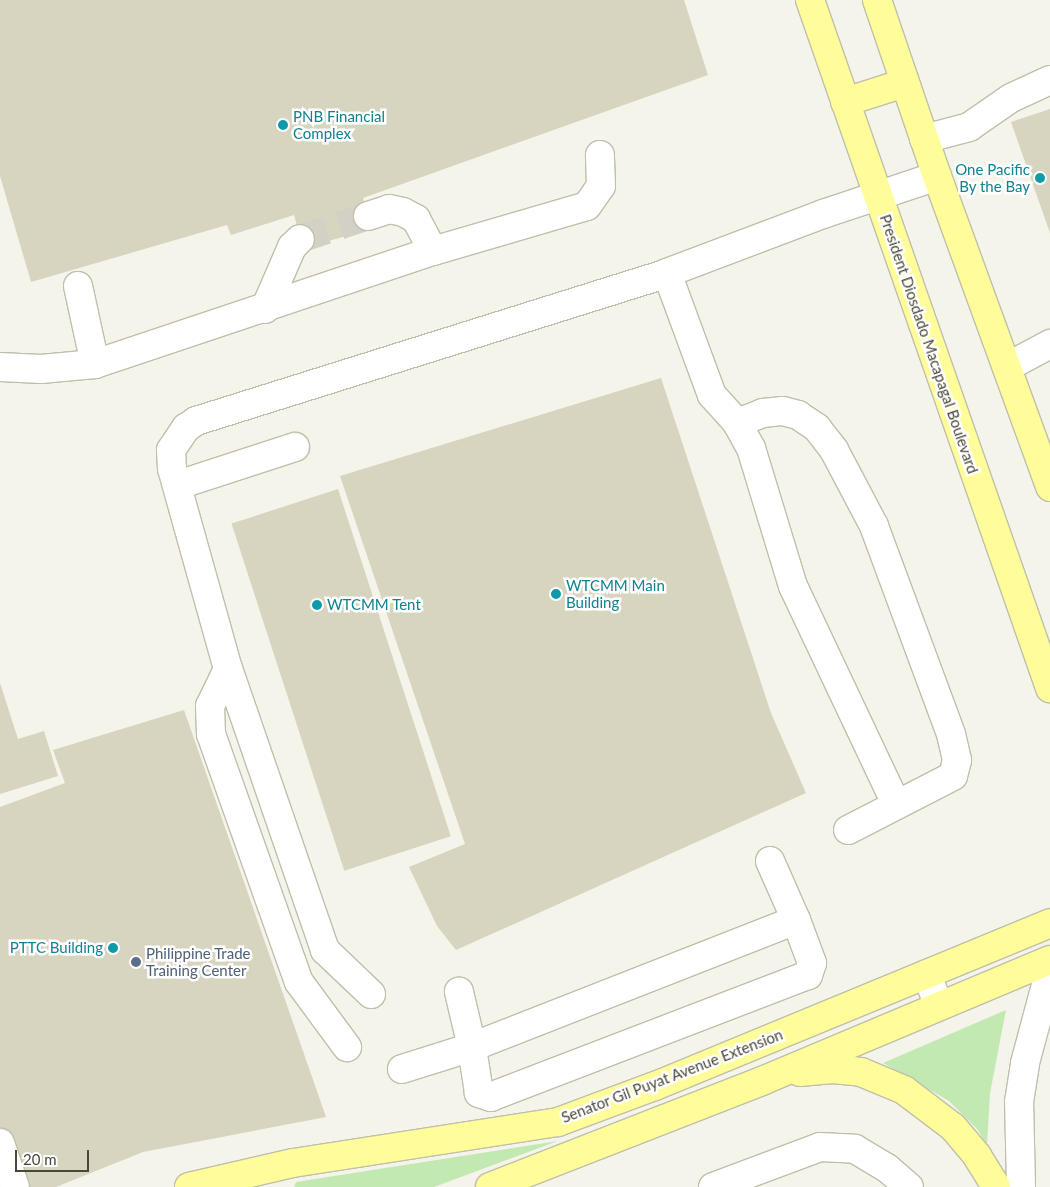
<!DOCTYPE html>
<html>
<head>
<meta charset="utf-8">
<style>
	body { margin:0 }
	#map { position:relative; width:1050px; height:1187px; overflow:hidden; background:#f5f4ea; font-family:Lato,sans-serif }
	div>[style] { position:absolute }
	.green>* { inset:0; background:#c2e9b2 }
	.building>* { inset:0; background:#d7d4bf; transform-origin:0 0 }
	.minor-tunnel>* { height:28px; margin-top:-14px; transform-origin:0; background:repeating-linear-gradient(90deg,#d3d1c6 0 28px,transparent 0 42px) }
	.roads { filter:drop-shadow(1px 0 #c0bfac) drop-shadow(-1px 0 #c0bfac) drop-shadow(0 1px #c0bfac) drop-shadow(0 -1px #c0bfac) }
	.minor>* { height:28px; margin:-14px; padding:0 14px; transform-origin:14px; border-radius:14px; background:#fff }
	.major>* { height:28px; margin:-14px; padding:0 14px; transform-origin:14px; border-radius:14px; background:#fefd99 }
	.dots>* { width:14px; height:14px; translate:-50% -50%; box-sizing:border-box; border:2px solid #fff; border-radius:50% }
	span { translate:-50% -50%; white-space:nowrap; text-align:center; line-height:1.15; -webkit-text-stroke:5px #fff; paint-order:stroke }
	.culture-label { font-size:15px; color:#0d838f }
	.left { translate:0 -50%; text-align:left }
	.right { translate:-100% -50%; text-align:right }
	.street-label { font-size:15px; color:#494738 }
	.service-label { font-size:15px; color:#4e5e75 }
	.scale { position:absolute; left:15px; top:1150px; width:74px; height:22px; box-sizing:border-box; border:2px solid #494738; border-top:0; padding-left:6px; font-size:15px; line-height:18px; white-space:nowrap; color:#494738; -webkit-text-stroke:4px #fff; paint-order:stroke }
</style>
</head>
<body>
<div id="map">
	<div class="green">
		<i style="clip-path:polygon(1006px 1010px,990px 1093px,987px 1145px,977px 1129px,949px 1101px,883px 1063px)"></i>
		<i style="clip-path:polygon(558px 1141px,434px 1187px,294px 1187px,296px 1182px)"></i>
	</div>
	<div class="building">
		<i style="clip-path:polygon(0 0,684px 0,708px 75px,363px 198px,372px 229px,303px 248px,294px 215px,231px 235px,227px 225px,31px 282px,0 176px)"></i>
		<i style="clip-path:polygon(1050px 109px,1050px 233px,1011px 122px)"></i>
		<i style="clip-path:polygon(661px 378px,771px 713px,806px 793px,456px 950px,437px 926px,409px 867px,465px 844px,340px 476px)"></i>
		<i style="left:338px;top:489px;width:365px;height:112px;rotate:72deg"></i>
		<i style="clip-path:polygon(0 683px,18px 739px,44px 731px,58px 776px,0 794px)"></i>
		<i style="clip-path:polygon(184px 710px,326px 1117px,143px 1152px,56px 1187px,0 1187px,0 807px,65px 783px,53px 750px)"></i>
	</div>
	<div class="minor-tunnel">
		<i style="left:300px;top:239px;width:72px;rotate:-18.7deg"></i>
	</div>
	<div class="roads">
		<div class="minor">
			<i style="left:924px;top:139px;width:47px;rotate:-14.9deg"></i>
			<i style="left:969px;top:127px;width:51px;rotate:-34.6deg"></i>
			<i style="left:1011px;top:98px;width:43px;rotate:-24.8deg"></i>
			<i style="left:368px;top:216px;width:22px;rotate:-18deg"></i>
			<i style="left:389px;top:209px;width:14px;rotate:12deg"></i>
			<i style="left:403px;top:212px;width:15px;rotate:28deg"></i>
			<i style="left:416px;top:219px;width:36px;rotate:62deg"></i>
			<i style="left:667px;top:273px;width:130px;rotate:69.8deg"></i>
			<i style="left:712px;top:395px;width:38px;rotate:48deg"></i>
			<i style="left:737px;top:423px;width:29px;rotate:61deg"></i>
			<i style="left:751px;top:448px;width:144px;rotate:73.1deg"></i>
			<i style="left:793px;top:586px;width:241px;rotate:64.7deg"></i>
			<i style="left:78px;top:286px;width:80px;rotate:77.7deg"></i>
			<i style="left:265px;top:309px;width:68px;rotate:-66.5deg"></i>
			<i style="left:292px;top:247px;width:11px;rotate:-45deg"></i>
			<i style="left:0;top:367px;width:41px;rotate:2.8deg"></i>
			<i style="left:41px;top:369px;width:54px;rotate:-5.3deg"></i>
			<i style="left:95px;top:364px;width:356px;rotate:-18.5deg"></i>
			<i style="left:433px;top:251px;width:160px;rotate:-16.3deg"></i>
			<i style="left:587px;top:206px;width:24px;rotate:-55deg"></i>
			<i style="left:601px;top:186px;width:31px;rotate:-92deg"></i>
			<i style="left:1007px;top:367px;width:49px;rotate:-28.1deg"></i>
			<i style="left:737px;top:423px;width:28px;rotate:-21deg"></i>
			<i style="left:763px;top:413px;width:20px;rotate:-6deg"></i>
			<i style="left:783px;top:411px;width:16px;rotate:15deg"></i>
			<i style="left:798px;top:415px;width:23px;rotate:34deg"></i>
			<i style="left:817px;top:428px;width:28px;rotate:52deg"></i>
			<i style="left:834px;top:450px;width:86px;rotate:62.2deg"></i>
			<i style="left:874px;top:526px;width:222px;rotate:69.7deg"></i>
			<i style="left:951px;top:734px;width:27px;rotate:77deg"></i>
			<i style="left:957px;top:760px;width:16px;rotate:104deg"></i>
			<i style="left:953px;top:776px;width:118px;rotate:152.8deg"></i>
			<i style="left:178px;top:485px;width:123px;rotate:-18deg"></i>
			<i style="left:228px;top:669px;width:41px;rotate:115.9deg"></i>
			<i style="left:210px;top:706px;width:28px;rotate:88deg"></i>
			<i style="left:211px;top:734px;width:263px;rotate:70.5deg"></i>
			<i style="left:299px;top:982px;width:81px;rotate:53.6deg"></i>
			<i style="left:770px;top:861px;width:64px;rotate:66.2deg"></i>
			<i style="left:796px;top:920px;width:46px;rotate:69.6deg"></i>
			<i style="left:812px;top:963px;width:13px;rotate:108deg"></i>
			<i style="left:808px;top:975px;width:340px;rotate:159deg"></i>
			<i style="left:491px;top:1097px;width:13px;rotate:-162deg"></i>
			<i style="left:479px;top:1093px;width:47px;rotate:-98.7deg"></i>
			<i style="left:472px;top:1047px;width:348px;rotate:-21.4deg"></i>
			<i style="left:927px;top:974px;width:33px;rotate:70deg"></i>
			<i style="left:371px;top:994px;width:64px;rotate:-136.3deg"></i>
			<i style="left:325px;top:950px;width:297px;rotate:-109deg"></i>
			<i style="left:228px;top:669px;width:208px;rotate:-105.6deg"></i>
			<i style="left:172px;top:469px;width:19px;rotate:-93deg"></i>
			<i style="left:171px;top:450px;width:27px;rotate:-56deg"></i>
			<i style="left:186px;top:428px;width:12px;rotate:-35deg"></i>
			<i style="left:196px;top:421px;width:494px;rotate:-17.4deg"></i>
			<i style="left:667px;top:273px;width:167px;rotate:-20.7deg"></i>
			<i style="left:823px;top:214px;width:120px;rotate:-18.4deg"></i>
			<i style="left:402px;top:1069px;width:73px;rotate:-17.4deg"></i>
			<i style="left:472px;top:1047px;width:57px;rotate:-103.3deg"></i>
			<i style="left:0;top:1143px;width:46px;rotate:71.2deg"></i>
			<i style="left:713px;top:1187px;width:114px;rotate:-20.5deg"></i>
			<i style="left:820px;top:1147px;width:35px;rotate:3deg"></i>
			<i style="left:855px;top:1149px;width:37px;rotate:31deg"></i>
			<i style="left:887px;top:1168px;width:29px;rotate:41deg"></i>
			<i style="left:1021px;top:1187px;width:85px;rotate:-91.3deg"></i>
			<i style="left:1019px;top:1102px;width:39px;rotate:-81deg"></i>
			<i style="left:1025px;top:1063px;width:96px;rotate:-75deg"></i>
		</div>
		<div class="major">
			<i style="left:810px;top:0;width:729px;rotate:70.77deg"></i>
			<i style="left:877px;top:0;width:186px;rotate:71.2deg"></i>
			<i style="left:937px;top:176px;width:331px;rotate:70deg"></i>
			<i style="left:845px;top:102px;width:63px;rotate:-17.6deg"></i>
			<i style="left:800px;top:1072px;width:33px;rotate:-5deg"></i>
			<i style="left:833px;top:1069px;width:28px;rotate:6deg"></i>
			<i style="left:861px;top:1072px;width:47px;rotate:22.7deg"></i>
			<i style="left:904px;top:1090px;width:61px;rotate:37.1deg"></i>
			<i style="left:953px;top:1127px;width:38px;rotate:50deg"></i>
			<i style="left:977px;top:1156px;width:36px;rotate:58deg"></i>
			<i style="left:189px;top:1187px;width:107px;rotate:-13deg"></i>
			<i style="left:293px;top:1163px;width:268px;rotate:-8.8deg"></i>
			<i style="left:558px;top:1122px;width:103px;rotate:-20.4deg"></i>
			<i style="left:655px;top:1086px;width:427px;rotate:-22.4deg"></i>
			<i style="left:490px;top:1187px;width:292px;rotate:-21.3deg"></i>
			<i style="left:762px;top:1081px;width:312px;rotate:-22.8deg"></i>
		</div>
	</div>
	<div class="dots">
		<i style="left:283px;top:125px;background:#0f9aa8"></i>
		<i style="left:1040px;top:178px;background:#0f9aa8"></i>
		<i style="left:556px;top:594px;background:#0f9aa8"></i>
		<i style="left:317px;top:605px;background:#0f9aa8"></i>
		<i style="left:113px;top:948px;background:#0f9aa8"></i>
		<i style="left:136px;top:962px;background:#5c6f8a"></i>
	</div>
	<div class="culture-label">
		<span class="left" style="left:293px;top:125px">PNB Financial<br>Complex</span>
		<span class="right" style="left:1030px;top:178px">One Pacific<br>By the Bay</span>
		<span class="left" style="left:566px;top:594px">WTCMM Main<br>Building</span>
		<span class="left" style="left:327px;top:605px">WTCMM Tent</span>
		<span class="right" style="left:103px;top:948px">PTTC Building</span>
	</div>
	<div class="street-label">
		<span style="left:929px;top:344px;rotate:71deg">President Diosdado Macapagal Boulevard</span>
		<span style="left:672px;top:1076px;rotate:-21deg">Senator Gil Puyat Avenue Extension</span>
	</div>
	<div class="service-label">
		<span class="left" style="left:146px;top:962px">Philippine Trade<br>Training Center</span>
	</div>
	<div class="scale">20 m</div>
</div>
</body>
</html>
